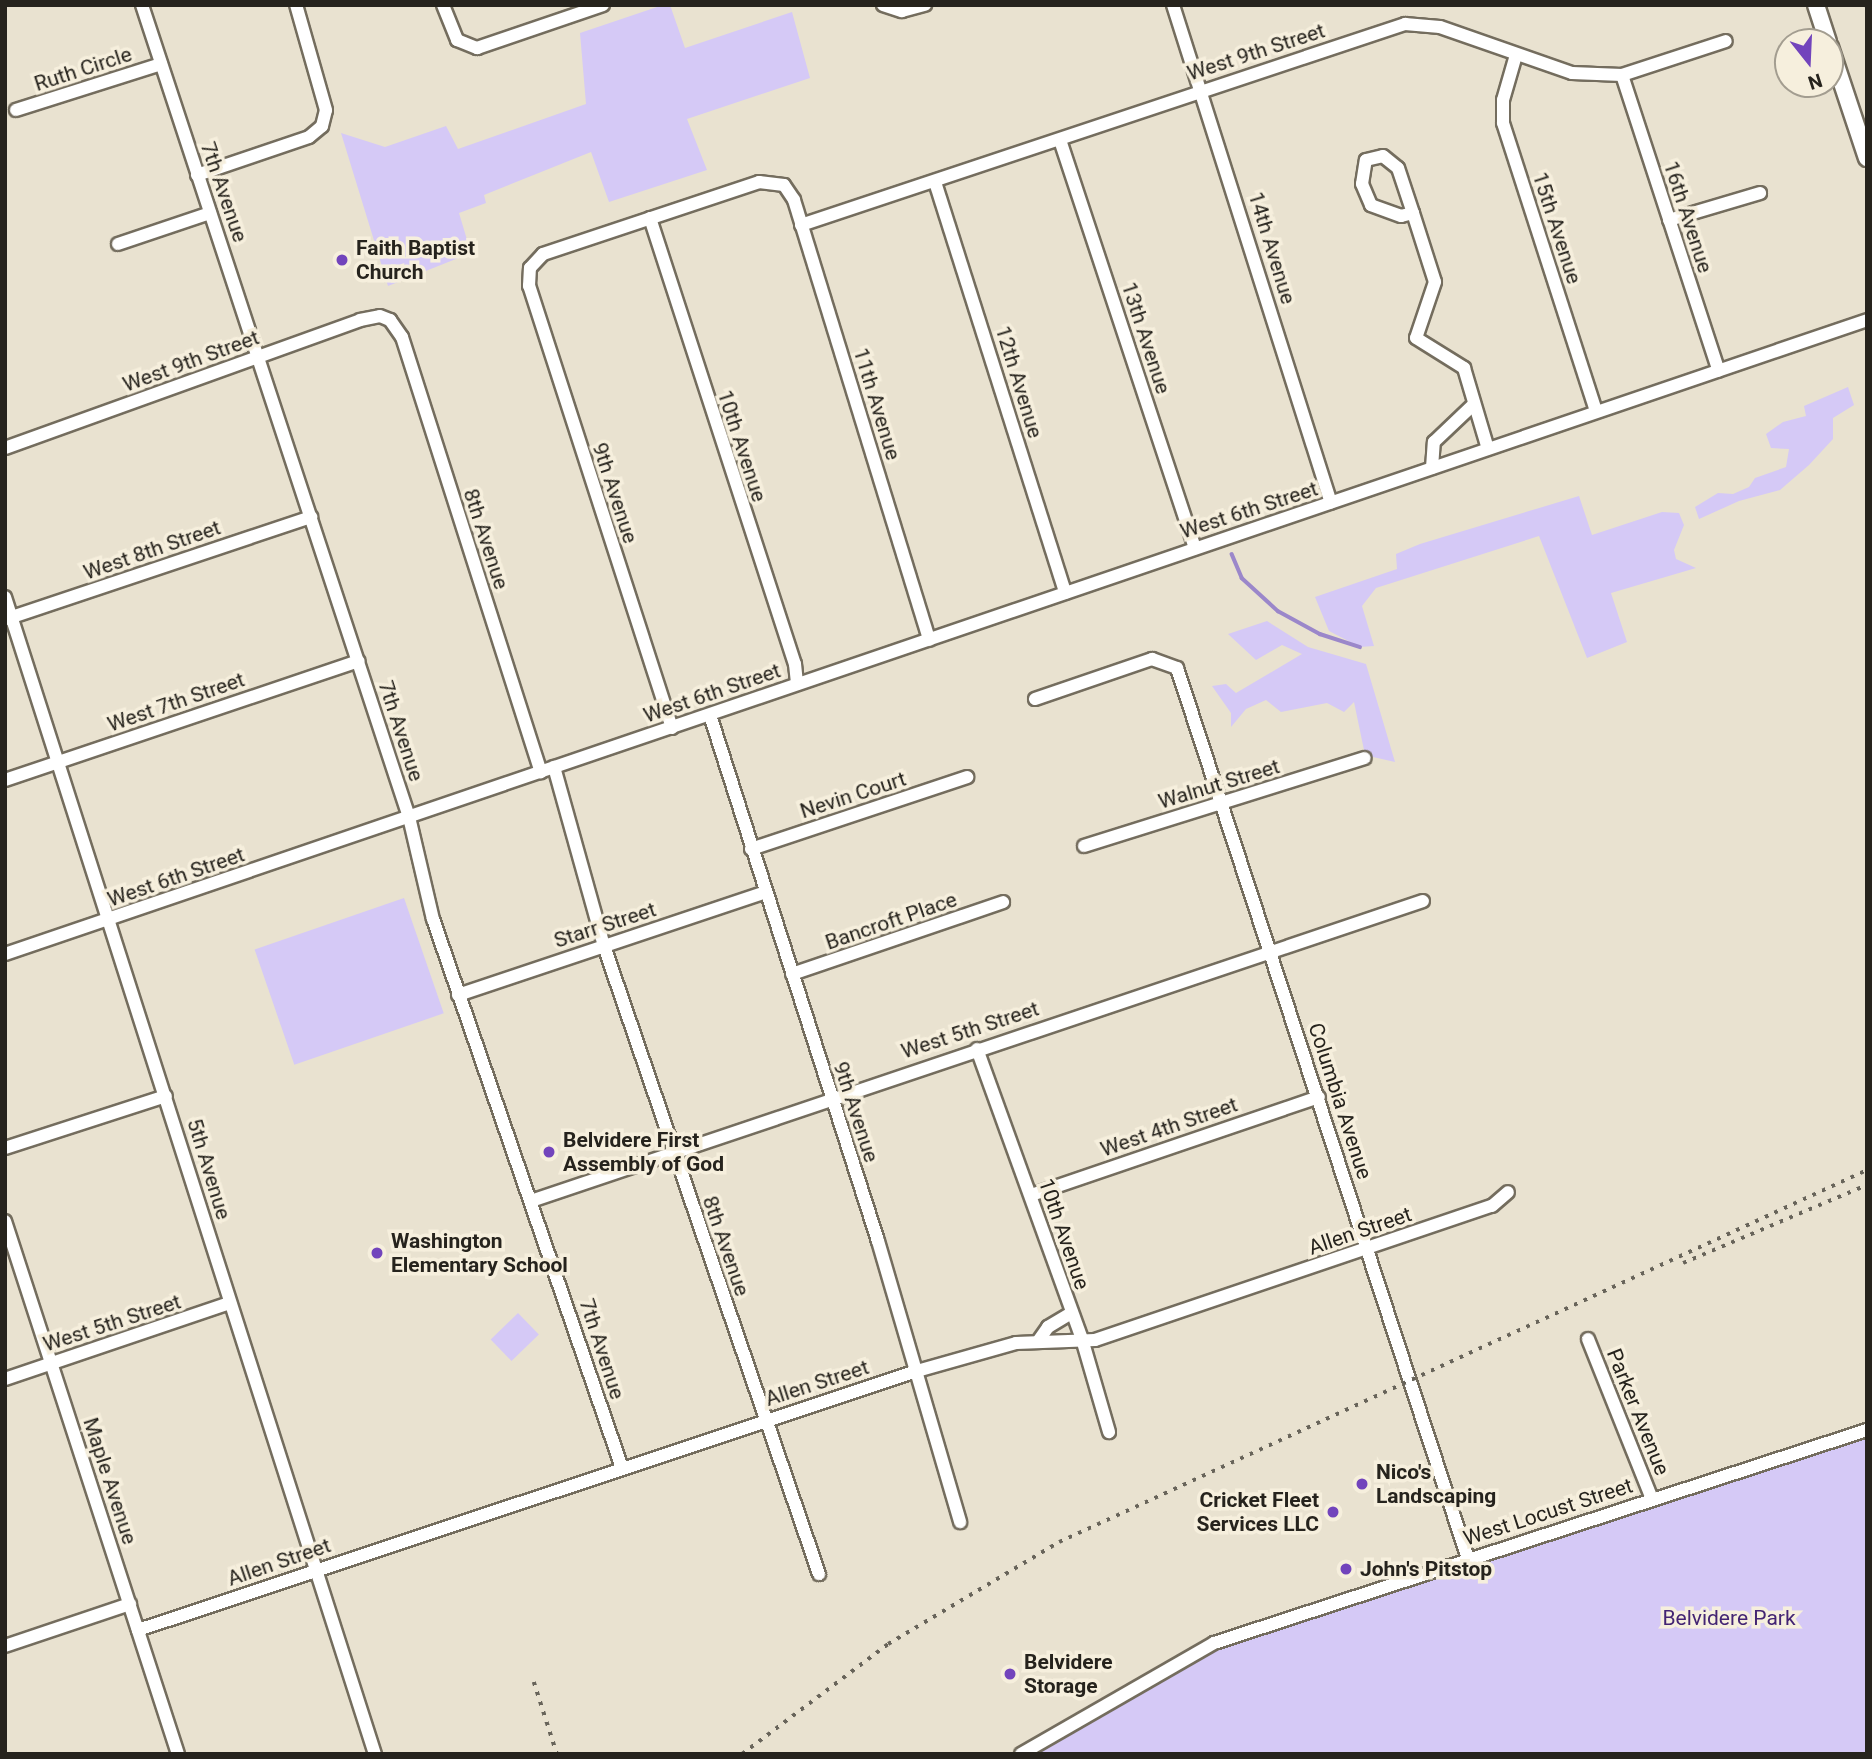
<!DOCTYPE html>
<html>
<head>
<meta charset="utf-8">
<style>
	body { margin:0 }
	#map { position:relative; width:1872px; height:1759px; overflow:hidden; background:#e9e2d0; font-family:Roboto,sans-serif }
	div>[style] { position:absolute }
	.green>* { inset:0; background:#d5c9f6; transform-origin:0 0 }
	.stream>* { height:3.5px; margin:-1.75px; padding:0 1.75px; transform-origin:1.75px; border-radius:1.75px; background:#9b87ca }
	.roads { filter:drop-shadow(2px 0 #746d5e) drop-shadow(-2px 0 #746d5e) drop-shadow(0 2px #746d5e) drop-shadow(0 -2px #746d5e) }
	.minor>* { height:12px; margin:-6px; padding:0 6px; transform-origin:6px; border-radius:6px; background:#fff }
	.major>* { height:16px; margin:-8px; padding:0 8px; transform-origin:8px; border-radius:8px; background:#fff }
	.rail>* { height:3.5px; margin-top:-1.75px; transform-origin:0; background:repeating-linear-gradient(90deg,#68645a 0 3.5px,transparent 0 10.5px) }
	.dots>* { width:19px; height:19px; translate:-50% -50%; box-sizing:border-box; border:4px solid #f6efdd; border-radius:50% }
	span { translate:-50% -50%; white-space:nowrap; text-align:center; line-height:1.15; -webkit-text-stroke:7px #f6efdd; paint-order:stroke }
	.street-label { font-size:21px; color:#26231d }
	.poi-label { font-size:21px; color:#26231d; font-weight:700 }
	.left { translate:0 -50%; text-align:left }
	.right { translate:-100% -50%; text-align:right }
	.park-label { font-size:21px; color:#432473 }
	.frame { position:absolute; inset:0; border:7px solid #26231d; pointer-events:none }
	.north { position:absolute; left:1774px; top:28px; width:70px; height:70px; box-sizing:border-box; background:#f6efdd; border:2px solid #a39d90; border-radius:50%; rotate:162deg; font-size:19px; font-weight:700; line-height:28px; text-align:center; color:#26231d }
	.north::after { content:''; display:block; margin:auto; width:24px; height:32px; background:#7244bc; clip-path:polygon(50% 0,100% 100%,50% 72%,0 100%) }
</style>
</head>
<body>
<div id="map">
	<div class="green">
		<i style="clip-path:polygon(663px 5px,670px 5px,685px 48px,792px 12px,810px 78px,687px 119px,707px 170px,609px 202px,591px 152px,484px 195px,486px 203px,459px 213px,471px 253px,388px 286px,341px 133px,385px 147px,446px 126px,458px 149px,586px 104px,580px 33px)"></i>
		<i style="clip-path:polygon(1848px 387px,1854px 405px,1833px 418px,1833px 439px,1809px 465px,1780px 490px,1739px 501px,1699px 519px,1695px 507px,1718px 493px,1733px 494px,1749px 487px,1755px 478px,1786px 467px,1789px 449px,1771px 448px,1766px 434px,1783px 422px,1806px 416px,1804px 406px)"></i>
		<i style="clip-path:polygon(1579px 496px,1592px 535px,1662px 512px,1679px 513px,1684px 525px,1674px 550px,1676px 559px,1696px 568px,1611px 593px,1627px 642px,1587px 658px,1539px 536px,1376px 588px,1362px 606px,1374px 646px,1360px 647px,1329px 631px,1315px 597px,1397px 569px,1396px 554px,1420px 544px)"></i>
		<i style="clip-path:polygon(1267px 621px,1308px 647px,1366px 664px,1395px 762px,1373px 757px,1364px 750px,1354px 702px,1344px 712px,1327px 703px,1281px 712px,1266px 700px,1246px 709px,1231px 727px,1231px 713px,1212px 686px,1226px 684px,1236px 693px,1302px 654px,1282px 645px,1256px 660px,1228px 634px)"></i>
		<i style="left:404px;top:898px;width:122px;height:158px;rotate:71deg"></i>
		<i style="left:518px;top:1313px;width:30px;height:38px;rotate:46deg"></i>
		<i style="clip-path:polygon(1867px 1430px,1867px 1754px,1023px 1754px,1178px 1661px)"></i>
	</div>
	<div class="stream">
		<i style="left:1232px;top:554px;width:26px;rotate:67deg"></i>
		<i style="left:1242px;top:578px;width:49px;rotate:42.5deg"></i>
		<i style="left:1278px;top:611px;width:48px;rotate:28.7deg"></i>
		<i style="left:1320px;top:634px;width:42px;rotate:18deg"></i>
	</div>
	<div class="roads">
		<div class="minor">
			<i style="left:142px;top:5px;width:855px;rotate:71.8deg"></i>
			<i style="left:409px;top:817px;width:105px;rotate:76.8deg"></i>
			<i style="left:433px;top:919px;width:581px;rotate:71deg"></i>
			<i style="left:443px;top:5px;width:38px;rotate:68deg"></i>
			<i style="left:457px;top:40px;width:22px;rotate:22deg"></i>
			<i style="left:477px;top:48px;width:133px;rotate:-18.8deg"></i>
			<i style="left:883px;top:5px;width:20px;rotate:18deg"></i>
			<i style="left:902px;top:11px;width:24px;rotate:-15deg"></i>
			<i style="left:1173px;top:5px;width:522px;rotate:72.4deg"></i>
			<i style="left:1516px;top:55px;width:47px;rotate:106.1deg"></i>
			<i style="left:1503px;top:100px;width:23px;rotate:90deg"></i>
			<i style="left:1503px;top:123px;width:303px;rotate:72.1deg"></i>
			<i style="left:1622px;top:75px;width:311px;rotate:71.9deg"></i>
			<i style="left:16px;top:110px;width:152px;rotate:-17.6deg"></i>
			<i style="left:1060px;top:140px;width:430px;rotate:71.7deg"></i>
			<i style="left:197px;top:175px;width:118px;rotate:-18.7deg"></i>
			<i style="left:309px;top:137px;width:17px;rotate:-40deg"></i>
			<i style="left:322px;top:126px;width:16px;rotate:-76deg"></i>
			<i style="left:326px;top:110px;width:109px;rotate:-105.9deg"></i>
			<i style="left:935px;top:182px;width:431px;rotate:72.4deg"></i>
			<i style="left:1413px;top:213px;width:12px;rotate:166deg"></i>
			<i style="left:1401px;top:216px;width:32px;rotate:-160deg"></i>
			<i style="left:1371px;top:205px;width:23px;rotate:-113deg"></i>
			<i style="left:1362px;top:184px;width:24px;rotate:-81deg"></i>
			<i style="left:1366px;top:160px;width:17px;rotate:-13deg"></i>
			<i style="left:1383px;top:156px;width:19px;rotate:39deg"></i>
			<i style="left:1398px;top:168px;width:47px;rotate:71.6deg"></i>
			<i style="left:1413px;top:213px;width:72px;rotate:72.3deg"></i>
			<i style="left:1435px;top:282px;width:59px;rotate:108.7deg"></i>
			<i style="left:1416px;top:338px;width:57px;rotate:32deg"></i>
			<i style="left:1464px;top:368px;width:84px;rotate:73.5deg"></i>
			<i style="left:650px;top:218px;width:469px;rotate:72deg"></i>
			<i style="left:795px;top:664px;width:20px;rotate:84deg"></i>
			<i style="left:1669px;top:220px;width:95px;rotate:-16.5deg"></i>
			<i style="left:801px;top:225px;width:637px;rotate:-18.41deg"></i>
			<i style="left:1405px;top:24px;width:35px;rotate:5deg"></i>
			<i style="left:1440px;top:27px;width:140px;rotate:19.2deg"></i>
			<i style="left:1572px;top:73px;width:50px;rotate:2.3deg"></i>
			<i style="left:1622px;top:75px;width:109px;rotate:-18.1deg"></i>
			<i style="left:118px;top:244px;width:97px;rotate:-18.6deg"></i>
			<i style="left:5px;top:448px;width:377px;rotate:-19.8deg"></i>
			<i style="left:360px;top:320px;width:20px;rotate:-11deg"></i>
			<i style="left:380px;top:316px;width:11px;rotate:22deg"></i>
			<i style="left:390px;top:320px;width:21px;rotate:55deg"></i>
			<i style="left:402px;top:337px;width:457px;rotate:72.3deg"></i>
			<i style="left:1432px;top:468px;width:26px;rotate:-86deg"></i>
			<i style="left:1434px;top:442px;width:55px;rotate:-43.5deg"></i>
			<i style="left:5px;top:597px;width:1215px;rotate:72.27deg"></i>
			<i style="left:6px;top:619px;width:322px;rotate:-18.5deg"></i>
			<i style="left:1035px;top:699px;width:124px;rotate:-18.9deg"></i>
			<i style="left:1152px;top:659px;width:27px;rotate:20deg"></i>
			<i style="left:1177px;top:668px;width:937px;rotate:71.91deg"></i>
			<i style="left:710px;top:715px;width:552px;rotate:72.29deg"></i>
			<i style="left:878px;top:1241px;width:293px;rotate:73.7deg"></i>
			<i style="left:672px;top:728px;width:465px;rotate:-107.9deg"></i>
			<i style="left:529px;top:286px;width:18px;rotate:-87deg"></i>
			<i style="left:530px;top:268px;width:19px;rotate:-47deg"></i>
			<i style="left:543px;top:254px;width:228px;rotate:-18.4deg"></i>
			<i style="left:759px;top:182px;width:25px;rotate:7deg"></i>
			<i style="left:784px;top:185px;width:18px;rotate:56deg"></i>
			<i style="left:794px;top:200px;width:460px;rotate:72.9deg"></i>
			<i style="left:554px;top:767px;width:186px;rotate:74.4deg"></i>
			<i style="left:604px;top:946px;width:664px;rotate:71.1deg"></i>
			<i style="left:5px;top:780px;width:373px;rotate:-18.6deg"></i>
			<i style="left:1084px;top:846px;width:294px;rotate:-17.4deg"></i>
			<i style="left:751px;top:849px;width:228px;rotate:-18.4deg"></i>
			<i style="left:5px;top:954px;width:1967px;rotate:-18.8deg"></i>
			<i style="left:792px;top:974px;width:223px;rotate:-18.8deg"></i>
			<i style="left:458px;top:995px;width:324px;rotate:-18.5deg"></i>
			<i style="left:977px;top:1049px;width:308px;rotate:70.1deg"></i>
			<i style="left:1082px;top:1339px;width:97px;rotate:73.8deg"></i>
			<i style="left:5px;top:1148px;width:169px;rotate:-17.9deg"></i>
			<i style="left:1031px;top:1195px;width:304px;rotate:-18.8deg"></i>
			<i style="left:531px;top:1201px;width:941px;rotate:-18.59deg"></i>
			<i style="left:5px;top:1221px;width:560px;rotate:72.02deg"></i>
			<i style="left:1588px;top:1339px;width:172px;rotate:68.2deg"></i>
			<i style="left:1039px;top:1340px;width:16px;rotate:-55deg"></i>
			<i style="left:1048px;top:1327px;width:27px;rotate:-31deg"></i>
			<i style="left:5px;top:1379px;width:237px;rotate:-18.7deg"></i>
			<i style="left:138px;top:1630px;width:821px;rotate:-18.39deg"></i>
			<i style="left:917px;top:1371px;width:103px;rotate:-15.8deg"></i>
			<i style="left:1016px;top:1343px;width:79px;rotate:-2.2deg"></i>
			<i style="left:1095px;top:1340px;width:419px;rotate:-18.7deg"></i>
			<i style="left:1492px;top:1206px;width:21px;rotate:-41deg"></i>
			<i style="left:5px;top:1646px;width:132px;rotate:-18.6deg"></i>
			<i style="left:1021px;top:1754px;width:223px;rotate:-29.9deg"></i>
			<i style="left:1214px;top:1643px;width:687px;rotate:-18.07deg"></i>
		</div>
		<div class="major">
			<i style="left:1816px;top:5px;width:39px;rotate:72deg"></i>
			<i style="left:1830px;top:47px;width:117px;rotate:71.6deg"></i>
		</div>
	</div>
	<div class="rail">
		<i style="left:1866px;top:5px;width:2px;rotate:63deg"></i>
		<i style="left:1683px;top:1263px;width:200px;rotate:-23deg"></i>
		<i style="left:534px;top:1682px;width:76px;rotate:72.3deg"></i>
		<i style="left:742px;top:1754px;width:183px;rotate:-37deg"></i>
		<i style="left:888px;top:1644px;width:199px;rotate:-30.8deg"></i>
		<i style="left:1059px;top:1542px;width:890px;rotate:-24.72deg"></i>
	</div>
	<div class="dots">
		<i style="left:342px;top:260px;background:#7244bc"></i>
		<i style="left:549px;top:1152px;background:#7244bc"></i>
		<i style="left:377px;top:1253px;background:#7244bc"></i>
		<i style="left:1362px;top:1484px;background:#7244bc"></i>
		<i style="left:1333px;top:1512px;background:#7244bc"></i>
		<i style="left:1346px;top:1569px;background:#7244bc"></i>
		<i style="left:1010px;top:1674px;background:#7244bc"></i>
	</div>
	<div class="street-label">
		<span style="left:1256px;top:52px;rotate:-18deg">West 9th Street</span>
		<span style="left:83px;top:69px;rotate:-18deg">Ruth Circle</span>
		<span style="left:224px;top:192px;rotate:71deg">7th Avenue</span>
		<span style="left:1688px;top:217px;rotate:72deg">16th Avenue</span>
		<span style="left:1557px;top:228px;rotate:72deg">15th Avenue</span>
		<span style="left:1272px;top:248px;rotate:73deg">14th Avenue</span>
		<span style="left:1146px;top:338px;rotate:72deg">13th Avenue</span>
		<span style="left:191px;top:361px;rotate:-20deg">West 9th Street</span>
		<span style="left:1019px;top:382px;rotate:73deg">12th Avenue</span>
		<span style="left:877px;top:404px;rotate:73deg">11th Avenue</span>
		<span style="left:742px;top:446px;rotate:72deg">10th Avenue</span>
		<span style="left:615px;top:493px;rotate:72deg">9th Avenue</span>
		<span style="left:1249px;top:510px;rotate:-18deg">West 6th Street</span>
		<span style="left:486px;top:539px;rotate:72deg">8th Avenue</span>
		<span style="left:152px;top:550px;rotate:-19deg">West 8th Street</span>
		<span style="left:712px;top:693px;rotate:-19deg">West 6th Street</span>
		<span style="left:176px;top:702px;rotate:-19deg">West 7th Street</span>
		<span style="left:401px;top:731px;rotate:72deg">7th Avenue</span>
		<span style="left:1219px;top:784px;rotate:-17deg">Walnut Street</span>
		<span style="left:853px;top:795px;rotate:-18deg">Nevin Court</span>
		<span style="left:176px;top:877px;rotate:-19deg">West 6th Street</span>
		<span style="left:891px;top:921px;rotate:-19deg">Bancroft Place</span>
		<span style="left:605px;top:925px;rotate:-18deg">Starr Street</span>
		<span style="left:970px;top:1030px;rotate:-18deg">West 5th Street</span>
		<span style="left:1340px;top:1101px;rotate:72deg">Columbia Avenue</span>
		<span style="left:856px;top:1112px;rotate:72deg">9th Avenue</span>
		<span style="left:1169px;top:1127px;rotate:-19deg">West 4th Street</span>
		<span style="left:209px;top:1169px;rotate:73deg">5th Avenue</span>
		<span style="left:1360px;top:1231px;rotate:-19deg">Allen Street</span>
		<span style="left:1064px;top:1234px;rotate:71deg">10th Avenue</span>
		<span style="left:726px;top:1246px;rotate:71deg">8th Avenue</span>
		<span style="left:112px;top:1323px;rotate:-18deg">West 5th Street</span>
		<span style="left:602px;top:1349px;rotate:72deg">7th Avenue</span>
		<span style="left:817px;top:1383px;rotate:-18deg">Allen Street</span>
		<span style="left:1638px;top:1412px;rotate:68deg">Parker Avenue</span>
		<span style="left:110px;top:1481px;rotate:72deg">Maple Avenue</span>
		<span style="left:1548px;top:1512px;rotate:-18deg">West Locust Street</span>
		<span style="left:279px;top:1562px;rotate:-19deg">Allen Street</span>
	</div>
	<div class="poi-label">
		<span class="left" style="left:356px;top:260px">Faith Baptist<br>Church</span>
		<span class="left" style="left:563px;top:1152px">Belvidere First<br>Assembly of God</span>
		<span class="left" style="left:391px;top:1253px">Washington<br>Elementary School</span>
		<span class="left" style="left:1376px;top:1484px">Nico's<br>Landscaping</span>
		<span class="right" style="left:1319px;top:1512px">Cricket Fleet<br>Services LLC</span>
		<span class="left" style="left:1360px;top:1569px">John's Pitstop</span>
		<span class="left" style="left:1024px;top:1674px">Belvidere<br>Storage</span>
	</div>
	<div class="park-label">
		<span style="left:1729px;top:1618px">Belvidere Park</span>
	</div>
	<div class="frame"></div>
	<div class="north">N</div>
</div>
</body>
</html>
